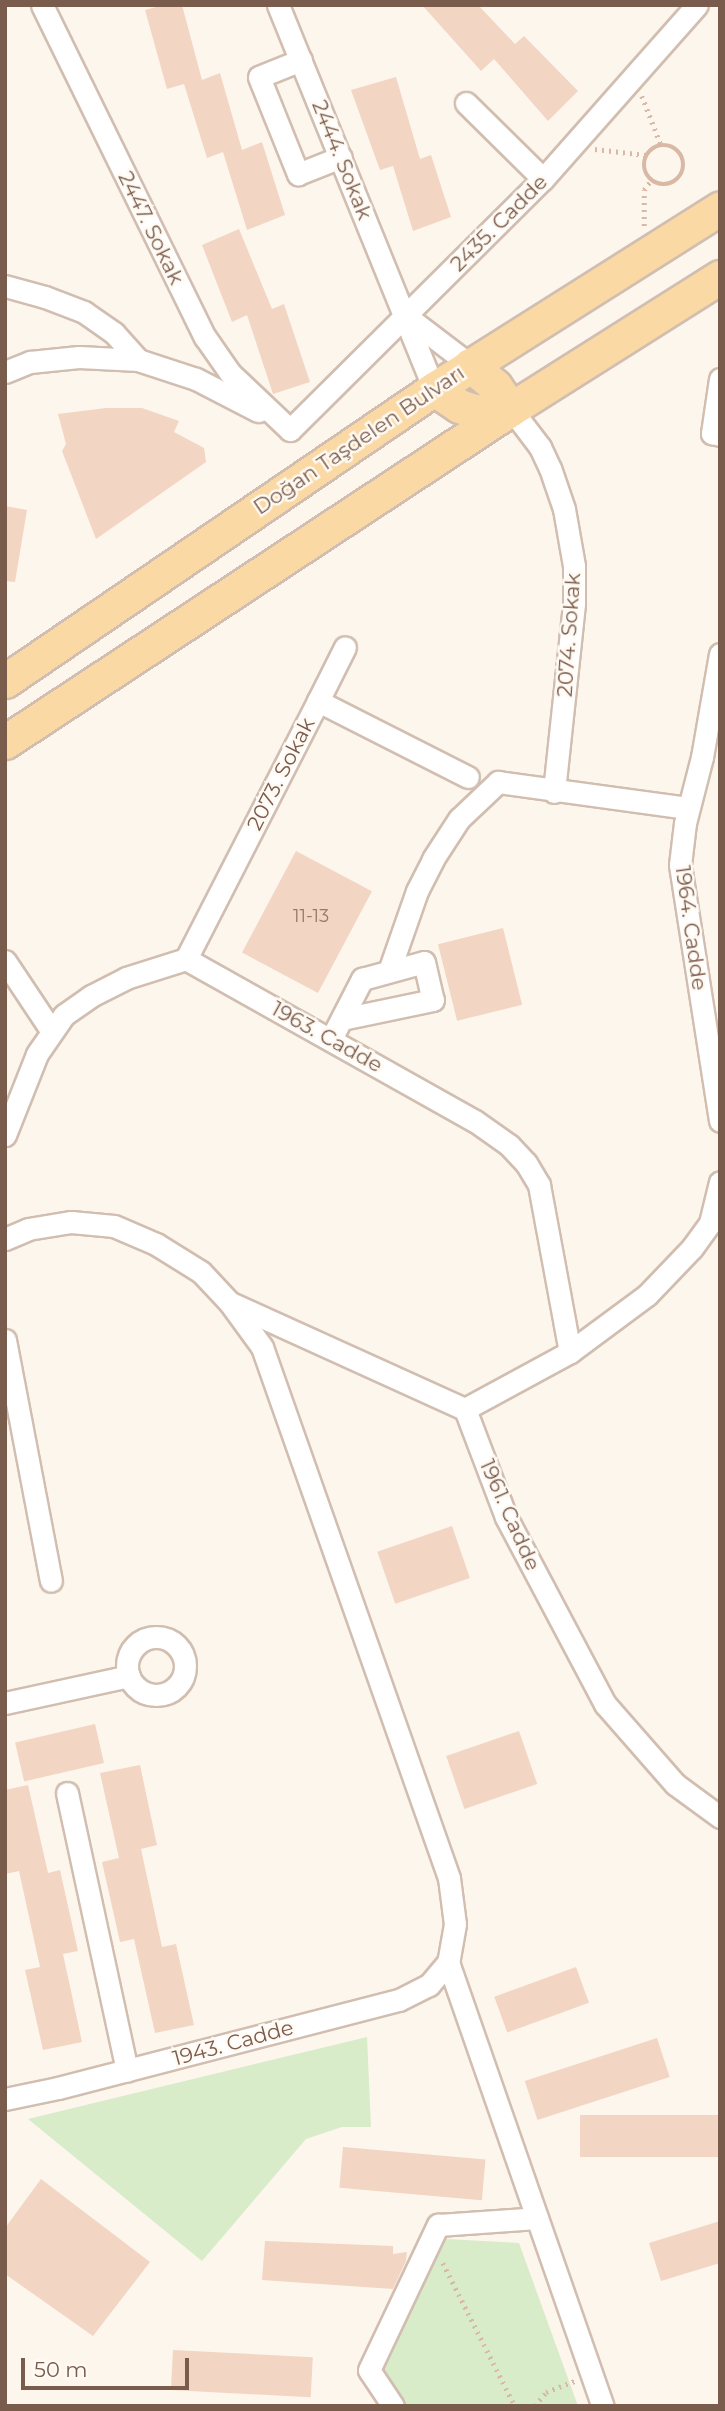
<!DOCTYPE html>
<html>
<head>
<meta charset="utf-8">
<style>
	body { margin:0 }
	#map { position:relative; width:725px; height:2411px; overflow:hidden; background:#fdf6ec; font-family:Montserrat,sans-serif }
	div>[style] { position:absolute }
	.green>* { inset:0; background:#d8ecc9 }
	.building>* { inset:0; background:#f3d5c3; transform-origin:0 0 }
	.path>* { height:4.5px; margin-top:-2.25px; transform-origin:0; background:repeating-linear-gradient(90deg,#d9b8a5 0 2px,transparent 0 7px) }
	.path>.ring { margin:-2.25px; padding:0; box-sizing:content-box; background:none; border:4.5px solid #d9b8a5; border-radius:50% }
	.roads { filter:drop-shadow(2px 0 #d1beb0) drop-shadow(-2px 0 #d1beb0) drop-shadow(0 2px #d1beb0) drop-shadow(0 -2px #d1beb0) }
	.minor>* { height:21px; margin:-10.5px; padding:0 10.5px; transform-origin:10.5px; border-radius:10.5px; background:#fff }
	.minor>.ring { margin:-10.5px; padding:0; box-sizing:content-box; background:none; border:21px solid #fff; border-radius:50% }
	.primary>* { height:33px; margin:-16.5px; padding:0 16.5px; transform-origin:16.5px; border-radius:16.5px; background:#fbd9a5 }
	span { translate:-50% -50%; white-space:nowrap; text-align:center; line-height:1.15; -webkit-text-stroke:5px #fffaf3; paint-order:stroke }
	.number-label { font-size:18px; color:#987a6a }
	.number-label span { -webkit-text-stroke-width:0 }
	.street-label { font-size:21px; color:#7a5c4d }
	.frame { position:absolute; inset:0; border:7px solid #7a5c4d; pointer-events:none }
	.scale { position:absolute; left:21px; top:2358px; width:168px; height:32px; box-sizing:border-box; border:4px solid #7a5c4d; border-top:0; padding-left:9px; font-size:21px; line-height:24px; white-space:nowrap; color:#7a5c4d; -webkit-text-stroke:5px #fffaf3; paint-order:stroke }
</style>
</head>
<body>
<div id="map">
	<div class="green">
		<i style="clip-path:polygon(367px 2037px,371px 2127px,342px 2127px,306px 2139px,202px 2261px,28px 2119px)"></i>
		<i style="clip-path:polygon(446px 2239px,519px 2243px,578px 2406px,405px 2406px,380px 2370px)"></i>
	</div>
	<div class="building">
		<i style="clip-path:polygon(163px 5px,182px 5px,202px 80px,220px 73px,242px 150px,262px 142px,285px 215px,247px 230px,223px 152px,207px 158px,184px 84px,167px 89px,145px 10px)"></i>
		<i style="clip-path:polygon(422px 5px,478px 5px,515px 44px,524px 36px,578px 91px,548px 121px,494px 59px,481px 71px)"></i>
		<i style="clip-path:polygon(396px 77px,420px 159px,431px 155px,451px 217px,413px 231px,393px 166px,380px 170px,351px 90px)"></i>
		<i style="clip-path:polygon(239px 229px,272px 309px,284px 304px,310px 382px,273px 394px,247px 315px,232px 322px,202px 245px)"></i>
		<i style="clip-path:polygon(106px 408px,142px 408px,179px 421px,174px 432px,204px 448px,206px 462px,96px 539px,62px 451px,66px 444px,58px 414px)"></i>
		<i style="clip-path:polygon(5px 506px,27px 510px,15px 582px,5px 581px)"></i>
		<i style="left:296px;top:851px;width:86px;height:115px;rotate:28deg"></i>
		<i style="left:503px;top:928px;width:79px;height:67px;rotate:76deg"></i>
		<i style="left:452px;top:1526px;width:55px;height:79px;rotate:71deg"></i>
		<i style="left:95px;top:1724px;width:40px;height:82px;rotate:77deg"></i>
		<i style="left:519px;top:1731px;width:56px;height:77px;rotate:71deg"></i>
		<i style="clip-path:polygon(140px 1765px,157px 1845px,141px 1849px,162px 1947px,176px 1944px,194px 2025px,155px 2033px,134px 1939px,120px 1942px,102px 1862px,119px 1858px,100px 1773px)"></i>
		<i style="clip-path:polygon(28px 1785px,48px 1873px,60px 1870px,78px 1951px,63px 1954px,82px 2042px,43px 2050px,25px 1970px,40px 1967px,19px 1871px,5px 1874px,5px 1790px)"></i>
		<i style="left:576px;top:1967px;width:38px;height:87px;rotate:70deg"></i>
		<i style="left:657px;top:2038px;width:41px;height:139px;rotate:72deg"></i>
		<i style="left:720px;top:2115px;width:42px;height:140px;rotate:90deg"></i>
		<i style="left:343px;top:2147px;width:143px;height:41px;rotate:5deg"></i>
		<i style="clip-path:polygon(41px 2179px,150px 2262px,93px 2336px,5px 2274px,5px 2228px)"></i>
		<i style="clip-path:polygon(720px 2221px,720px 2263px,661px 2281px,649px 2243px)"></i>
		<i style="clip-path:polygon(265px 2241px,393px 2246px,393px 2254px,407px 2252px,406px 2261px,393px 2289px,262px 2280px)"></i>
		<i style="left:173px;top:2350px;width:140px;height:40px;rotate:3deg"></i>
	</div>
	<div class="path">
		<i style="left:642px;top:96px;width:53px;rotate:68.8deg"></i>
		<i class="ring" style="left:644px;top:145px;width:35.5px;height:35.5px"></i>
		<i style="left:595px;top:149px;width:51px;rotate:6.7deg"></i>
		<i style="left:644px;top:226px;width:36px;rotate:-90deg"></i>
		<i style="left:644px;top:190px;width:12px;rotate:-55deg"></i>
		<i style="left:443px;top:2263px;width:160px;rotate:63.3deg"></i>
		<i style="left:535px;top:2406px;width:18px;rotate:-52deg"></i>
		<i style="left:546px;top:2392px;width:31px;rotate:-21deg"></i>
	</div>
	<div class="roads">
		<div class="minor">
			<i style="left:42px;top:5px;width:370px;rotate:63.9deg"></i>
			<i style="left:205px;top:337px;width:44px;rotate:55.2deg"></i>
			<i style="left:230px;top:373px;width:83px;rotate:43.5deg"></i>
			<i style="left:278px;top:5px;width:414px;rotate:67.9deg"></i>
			<i style="left:301px;top:60px;width:45px;rotate:158deg"></i>
			<i style="left:259px;top:77px;width:105px;rotate:68.1deg"></i>
			<i style="left:298px;top:174px;width:46px;rotate:-21.6deg"></i>
			<i style="left:466px;top:103px;width:108px;rotate:44.6deg"></i>
			<i style="left:5px;top:286px;width:41px;rotate:15.4deg"></i>
			<i style="left:45px;top:297px;width:42px;rotate:21deg"></i>
			<i style="left:84px;top:312px;width:37px;rotate:35deg"></i>
			<i style="left:114px;top:333px;width:36px;rotate:48deg"></i>
			<i style="left:406px;top:316px;width:81px;rotate:37.4deg"></i>
			<i style="left:5px;top:372px;width:27px;rotate:-22deg"></i>
			<i style="left:30px;top:362px;width:49px;rotate:-5.8deg"></i>
			<i style="left:79px;top:357px;width:59px;rotate:2.9deg"></i>
			<i style="left:138px;top:360px;width:61px;rotate:18.1deg"></i>
			<i style="left:196px;top:379px;width:70px;rotate:27.3deg"></i>
			<i style="left:720px;top:379px;width:55px;rotate:98.4deg"></i>
			<i style="left:712px;top:433px;width:8px;rotate:14deg"></i>
			<i style="left:511px;top:409px;width:48px;rotate:52.7deg"></i>
			<i style="left:540px;top:447px;width:23px;rotate:65deg"></i>
			<i style="left:550px;top:468px;width:43px;rotate:71.1deg"></i>
			<i style="left:564px;top:509px;width:58px;rotate:80deg"></i>
			<i style="left:574px;top:566px;width:38px;rotate:90deg"></i>
			<i style="left:574px;top:604px;width:189px;rotate:96.1deg"></i>
			<i style="left:290px;top:430px;width:356px;rotate:-44.8deg"></i>
			<i style="left:543px;top:179px;width:232px;rotate:-48.5deg"></i>
			<i style="left:720px;top:654px;width:105px;rotate:99.9deg"></i>
			<i style="left:702px;top:757px;width:68px;rotate:104.4deg"></i>
			<i style="left:685px;top:823px;width:42px;rotate:96.8deg"></i>
			<i style="left:680px;top:865px;width:259px;rotate:81.1deg"></i>
			<i style="left:318px;top:701px;width:60px;rotate:-63.4deg"></i>
			<i style="left:186px;top:959px;width:290px;rotate:-62.9deg"></i>
			<i style="left:318px;top:701px;width:168px;rotate:26.9deg"></i>
			<i style="left:5px;top:961px;width:83px;rotate:56.3deg"></i>
			<i style="left:389px;top:971px;width:85px;rotate:-70.7deg"></i>
			<i style="left:417px;top:891px;width:36px;rotate:-63deg"></i>
			<i style="left:433px;top:859px;width:48px;rotate:-57deg"></i>
			<i style="left:459px;top:819px;width:54px;rotate:-43.5deg"></i>
			<i style="left:498px;top:782px;width:192px;rotate:7.8deg"></i>
			<i style="left:331px;top:1039px;width:68px;rotate:-62.7deg"></i>
			<i style="left:362px;top:979px;width:64px;rotate:-15.3deg"></i>
			<i style="left:424px;top:962px;width:39px;rotate:77deg"></i>
			<i style="left:433px;top:1000px;width:93px;rotate:168.2deg"></i>
			<i style="left:5px;top:1135px;width:87px;rotate:-68.4deg"></i>
			<i style="left:37px;top:1054px;width:47px;rotate:-55.3deg"></i>
			<i style="left:64px;top:1015px;width:33px;rotate:-35deg"></i>
			<i style="left:91px;top:996px;width:39px;rotate:-27deg"></i>
			<i style="left:126px;top:978px;width:63px;rotate:-17.6deg"></i>
			<i style="left:186px;top:959px;width:331px;rotate:29.3deg"></i>
			<i style="left:475px;top:1121px;width:42px;rotate:35.2deg"></i>
			<i style="left:509px;top:1145px;width:25px;rotate:47deg"></i>
			<i style="left:526px;top:1163px;width:26px;rotate:59deg"></i>
			<i style="left:539px;top:1185px;width:170px;rotate:79.5deg"></i>
			<i style="left:5px;top:1239px;width:25px;rotate:-23deg"></i>
			<i style="left:28px;top:1229px;width:44px;rotate:-9.2deg"></i>
			<i style="left:71px;top:1222px;width:43px;rotate:5.3deg"></i>
			<i style="left:114px;top:1226px;width:46px;rotate:23.2deg"></i>
			<i style="left:156px;top:1244px;width:53px;rotate:31.9deg"></i>
			<i style="left:201px;top:1272px;width:42px;rotate:46.9deg"></i>
			<i style="left:230px;top:1303px;width:54px;rotate:54deg"></i>
			<i style="left:262px;top:1347px;width:563px;rotate:70.6deg"></i>
			<i style="left:449px;top:1878px;width:46px;rotate:82.6deg"></i>
			<i style="left:455px;top:1924px;width:39px;rotate:100deg"></i>
			<i style="left:448px;top:1962px;width:470px;rotate:70.8deg"></i>
			<i style="left:233px;top:1304px;width:255px;rotate:24.4deg"></i>
			<i style="left:465px;top:1409px;width:116px;rotate:69.2deg"></i>
			<i style="left:506px;top:1517px;width:212px;rotate:62.1deg"></i>
			<i style="left:605px;top:1704px;width:106px;rotate:48.8deg"></i>
			<i style="left:675px;top:1784px;width:56px;rotate:36.3deg"></i>
			<i style="left:5px;top:1340px;width:245px;rotate:79.2deg"></i>
			<i style="left:465px;top:1409px;width:119px;rotate:-28.5deg"></i>
			<i style="left:570px;top:1352px;width:96px;rotate:-36.5deg"></i>
			<i style="left:647px;top:1295px;width:65px;rotate:-46.2deg"></i>
			<i style="left:692px;top:1248px;width:31px;rotate:-54deg"></i>
			<i style="left:710px;top:1223px;width:42px;rotate:-76.3deg"></i>
			<i class="ring" style="left:127px;top:1637px;width:37px;height:37px"></i>
			<i style="left:5px;top:1703px;width:127px;rotate:-12.3deg"></i>
			<i style="left:67px;top:1793px;width:284px;rotate:77.8deg"></i>
			<i style="left:5px;top:2099px;width:54px;rotate:-11.7deg"></i>
			<i style="left:58px;top:2088px;width:352px;rotate:-14.5deg"></i>
			<i style="left:399px;top:2000px;width:34px;rotate:-27deg"></i>
			<i style="left:429px;top:1985px;width:30px;rotate:-50deg"></i>
			<i style="left:393px;top:2406px;width:43px;rotate:-123.7deg"></i>
			<i style="left:369px;top:2370px;width:161px;rotate:-64.6deg"></i>
			<i style="left:438px;top:2225px;width:99px;rotate:-4deg"></i>
		</div>
		<div class="primary">
			<i style="left:470px;top:365px;width:33px;rotate:40deg"></i>
			<i style="left:495px;top:386px;width:28px;rotate:55deg"></i>
			<i style="left:434px;top:389px;width:30px;rotate:34deg"></i>
			<i style="left:459px;top:406px;width:16px;rotate:18deg"></i>
			<i style="left:474px;top:411px;width:17px;rotate:3deg"></i>
			<i style="left:491px;top:412px;width:20px;rotate:-9deg"></i>
			<i style="left:5px;top:681px;width:519px;rotate:-34.24deg"></i>
			<i style="left:434px;top:389px;width:338px;rotate:-32.3deg"></i>
			<i style="left:5px;top:742px;width:606px;rotate:-33.35deg"></i>
			<i style="left:511px;top:409px;width:247px;rotate:-32.3deg"></i>
		</div>
	</div>
	<div class="number-label">
		<span style="left:311px;top:916px">11-13</span>
	</div>
	<div class="street-label">
		<span style="left:342px;top:160px;rotate:68deg">2444. Sokak</span>
		<span style="left:499px;top:223px;rotate:-45deg">2435. Cadde</span>
		<span style="left:151px;top:228px;rotate:64deg">2447. Sokak</span>
		<span style="left:359px;top:440px;rotate:-34deg">Doğan Taşdelen Bulvarı</span>
		<span style="left:569px;top:635px;rotate:-86deg">2074. Sokak</span>
		<span style="left:281px;top:774px;rotate:-63deg">2073. Sokak</span>
		<span style="left:691px;top:928px;rotate:82deg">1964. Cadde</span>
		<span style="left:327px;top:1037px;rotate:29deg">1963. Cadde</span>
		<span style="left:510px;top:1515px;rotate:66deg">1961. Cadde</span>
		<span style="left:233px;top:2043px;rotate:-15deg">1943. Cadde</span>
	</div>
	<div class="frame"></div>
	<div class="scale">50 m</div>
</div>
</body>
</html>
